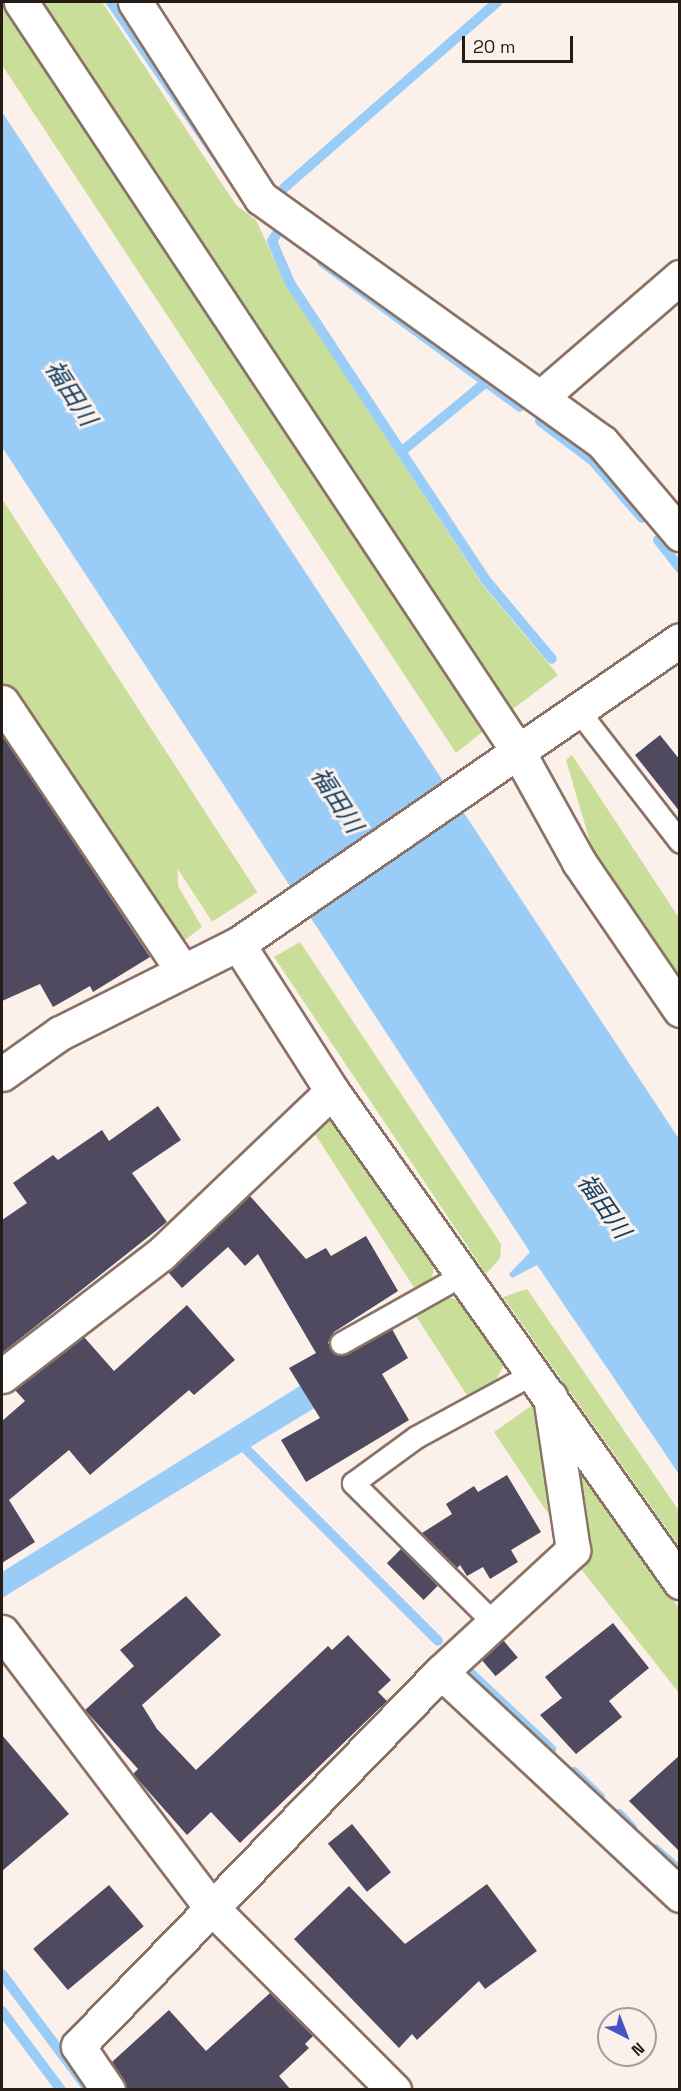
<!DOCTYPE html>
<html>
<head>
<meta charset="utf-8">
<style>
	body { margin:0 }
	#map { position:relative; width:681px; height:2091px; overflow:hidden; background:#fcf0ea; font-family:"Space Grotesk","Noto Sans JP",sans-serif }
	div>[style] { position:absolute }
	.green>* { inset:0; background:#c8de99; transform-origin:0 0 }
	.water>* { inset:0; background:#9accf8 }
	.stream>* { height:10px; margin:-5px; padding:0 5px; transform-origin:5px; border-radius:5px; background:#9accf8 }
	.building>* { inset:0; background:#4f4a60; transform-origin:0 0 }
	.roads { filter:drop-shadow(2px 0 #8a7264) drop-shadow(-2px 0 #8a7264) drop-shadow(0 2px #8a7264) drop-shadow(0 -2px #8a7264) }
	.lane>* { height:21px; margin:-10.5px; padding:0 10.5px; transform-origin:10.5px; border-radius:10.5px; background:#fff }
	.street>* { height:33px; margin:-16.5px; padding:0 16.5px; transform-origin:16.5px; border-radius:16.5px; background:#fff }
	span { translate:-50% -50%; white-space:nowrap; text-align:center; line-height:1.15; -webkit-text-stroke:6px #fcf0ea; paint-order:stroke }
	.water-label { font-size:24px; color:#104064; font-style:italic }
	.frame { position:absolute; inset:0; border:3px solid #251c16; pointer-events:none }
	.north { position:absolute; left:597px; top:2007px; width:60px; height:60px; box-sizing:border-box; background:#fcf0ea; border:2px solid #a69b95; border-radius:50%; rotate:138deg; font-size:16px; font-weight:700; line-height:24px; text-align:center; color:#251c16 }
	.north::after { content:''; display:block; margin:auto; width:21px; height:27px; background:#4853c8; clip-path:polygon(50% 0,100% 100%,50% 72%,0 100%) }
	.scale { position:absolute; left:462px; top:36px; width:111px; height:27px; box-sizing:border-box; border:3px solid #251c16; border-top:0; padding-left:8px; font-size:18px; line-height:21px; white-space:nowrap; color:#251c16; -webkit-text-stroke:4px #fcf0ea; paint-order:stroke }
</style>
</head>
<body>
<div id="map">
	<div class="green">
		<i style="clip-path:polygon(2px 2px,486px 729px,456px 753px,2px 65px)"></i>
		<i style="clip-path:polygon(38px 2px,102px 2px,236px 205px,256px 220px,287px 287px,482px 584px,558px 675px,509px 712px)"></i>
		<i style="left:2px;top:499px;width:469px;height:54px;rotate:57deg"></i>
		<i style="clip-path:polygon(2px 591px,177px 850px,178px 886px,202px 927px,181px 943px,2px 682px)"></i>
		<i style="clip-path:polygon(572px 755px,679px 918px,679px 983px,594px 855px,566px 760px)"></i>
		<i style="clip-path:polygon(300px 942px,501px 1244px,500px 1258px,486px 1274px,274px 957px)"></i>
		<i style="clip-path:polygon(332px 1106px,436px 1257px,432px 1278px,415px 1289px,311px 1128px)"></i>
		<i style="clip-path:polygon(527px 1289px,679px 1511px,679px 1546px,503px 1297px)"></i>
		<i style="clip-path:polygon(447px 1297px,463px 1301px,505px 1363px,495px 1382px,468px 1397px,414px 1313px)"></i>
		<i style="clip-path:polygon(534px 1404px,559px 1530px,494px 1432px)"></i>
		<i style="clip-path:polygon(570px 1458px,679px 1608px,679px 1693px,570px 1555px)"></i>
	</div>
	<div class="water">
		<i style="clip-path:polygon(2px 112px,679px 1139px,679px 1474px,537px 1265px,512px 1278px,509px 1274px,530px 1252px,2px 447px)"></i>
		<i style="clip-path:polygon(330px 1367px,344px 1390px,2px 1598px,2px 1572px)"></i>
	</div>
	<div class="stream">
		<i style="left:111px;top:2px;width:253px;rotate:55.6deg"></i>
		<i style="left:284px;top:188px;width:283px;rotate:-41.1deg"></i>
		<i style="left:279px;top:230px;width:13px;rotate:122deg"></i>
		<i style="left:272px;top:241px;width:46px;rotate:66.8deg"></i>
		<i style="left:290px;top:283px;width:354px;rotate:56.6deg"></i>
		<i style="left:485px;top:579px;width:104px;rotate:50.1deg"></i>
		<i style="left:322px;top:262px;width:245px;rotate:36.2deg"></i>
		<i style="left:540px;top:421px;width:66px;rotate:37deg"></i>
		<i style="left:593px;top:461px;width:75px;rotate:49.3deg"></i>
		<i style="left:401px;top:452px;width:110px;rotate:-39.5deg"></i>
		<i style="left:658px;top:540px;width:36px;rotate:52deg"></i>
		<i style="left:237px;top:1440px;width:284px;rotate:45deg"></i>
		<i style="left:464px;top:1667px;width:120px;rotate:43.3deg"></i>
		<i style="left:574px;top:1772px;width:36px;rotate:44deg"></i>
		<i style="left:619px;top:1814px;width:19px;rotate:47deg"></i>
		<i style="left:655px;top:1849px;width:33px;rotate:41deg"></i>
		<i style="left:2px;top:1974px;width:144px;rotate:53.2deg"></i>
		<i style="left:2px;top:2011px;width:99px;rotate:53.2deg"></i>
	</div>
	<div class="building">
		<i style="clip-path:polygon(2px 735px,150px 957px,93px 992px,90px 986px,53px 1007px,40px 984px,2px 1001px)"></i>
		<i style="clip-path:polygon(660px 735px,680px 760px,680px 812px,635px 755px)"></i>
		<i style="clip-path:polygon(158px 1106px,181px 1140px,132px 1173px,167px 1222px,2px 1353px,2px 1220px,27px 1203px,13px 1183px,53px 1155px,58px 1160px,102px 1130px,109px 1141px)"></i>
		<i style="clip-path:polygon(250px 1196px,306px 1259px,326px 1248px,331px 1256px,366px 1236px,398px 1291px,334px 1332px,328px 1343px,341px 1356px,392px 1329px,408px 1358px,382px 1374px,409px 1420px,306px 1482px,281px 1440px,320px 1418px,289px 1368px,316px 1353px,258px 1254px,245px 1266px,228px 1247px,182px 1288px,168px 1272px)"></i>
		<i style="clip-path:polygon(187px 1305px,235px 1360px,194px 1395px,189px 1390px,90px 1475px,69px 1450px,9px 1500px,35px 1542px,2px 1563px,2px 1421px,25px 1401px,15px 1390px,84px 1337px,114px 1371px)"></i>
		<i style="clip-path:polygon(507px 1475px,541px 1532px,511px 1550px,518px 1562px,490px 1579px,483px 1567px,467px 1576px,460px 1565px,457px 1568px,422px 1533px,452px 1514px,446px 1504px,474px 1486px,478px 1492px)"></i>
		<i style="left:401px;top:1549px;width:52px;height:20px;rotate:45deg"></i>
		<i style="clip-path:polygon(186px 1596px,221px 1635px,142px 1705px,157px 1729px,196px 1770px,328px 1646px,332px 1650px,348px 1635px,391px 1680px,378px 1692px,387px 1701px,240px 1843px,211px 1812px,187px 1835px,133px 1774px,138px 1769px,85px 1710px,134px 1666px,120px 1650px)"></i>
		<i style="clip-path:polygon(613px 1623px,649px 1668px,609px 1701px,622px 1717px,576px 1754px,540px 1715px,562px 1698px,545px 1677px)"></i>
		<i style="left:503px;top:1640px;width:23px;height:29px;rotate:50deg"></i>
		<i style="clip-path:polygon(2px 1735px,69px 1814px,2px 1871px)"></i>
		<i style="clip-path:polygon(680px 1755px,680px 1852px,629px 1801px)"></i>
		<i style="left:352px;top:1824px;width:62px;height:31px;rotate:51deg"></i>
		<i style="clip-path:polygon(487px 1884px,537px 1951px,485px 1989px,479px 1981px,417px 2040px,412px 2034px,399px 2048px,294px 1939px,349px 1886px,405px 1944px)"></i>
		<i style="left:109px;top:1885px;width:54px;height:99px;rotate:50deg"></i>
		<i style="clip-path:polygon(270px 1993px,313px 2036px,305px 2044px,309px 2048px,279px 2076px,291px 2090px,127px 2090px,112px 2062px,169px 2010px,206px 2051px)"></i>
	</div>
	<div class="roads">
		<div class="lane">
			<i style="left:577px;top:709px;width:168px;rotate:52.2deg"></i>
			<i style="left:341px;top:1343px;width:141px;rotate:-29.3deg"></i>
			<i style="left:494px;top:1623px;width:199px;rotate:-135.2deg"></i>
			<i style="left:353px;top:1483px;width:78px;rotate:-36.1deg"></i>
			<i style="left:416px;top:1437px;width:134px;rotate:-28.5deg"></i>
		</div>
		<div class="street">
			<i style="left:21px;top:2px;width:898px;rotate:56.45deg"></i>
			<i style="left:517px;top:750px;width:128px;rotate:61deg"></i>
			<i style="left:579px;top:862px;width:179px;rotate:55.7deg"></i>
			<i style="left:135px;top:2px;width:233px;rotate:57.3deg"></i>
			<i style="left:261px;top:198px;width:419px;rotate:35.6deg"></i>
			<i style="left:602px;top:442px;width:121px;rotate:49.7deg"></i>
			<i style="left:541px;top:397px;width:184px;rotate:-40.8deg"></i>
			<i style="left:2px;top:702px;width:324px;rotate:56.1deg"></i>
			<i style="left:238px;top:944px;width:174px;rotate:57.4deg"></i>
			<i style="left:332px;top:1091px;width:602px;rotate:54.67deg"></i>
			<i style="left:2px;top:1074px;width:71px;rotate:-35.3deg"></i>
			<i style="left:60px;top:1033px;width:199px;rotate:-26.6deg"></i>
			<i style="left:238px;top:944px;width:536px;rotate:-34.52deg"></i>
			<i style="left:2px;top:1376px;width:200px;rotate:-37.5deg"></i>
			<i style="left:161px;top:1254px;width:236px;rotate:-43.6deg"></i>
			<i style="left:2px;top:1632px;width:345px;rotate:52.8deg"></i>
			<i style="left:211px;top:1907px;width:259px;rotate:45deg"></i>
			<i style="left:441px;top:1672px;width:327px;rotate:43deg"></i>
			<i style="left:108px;top:2090px;width:53px;rotate:-124.3deg"></i>
			<i style="left:78px;top:2046px;width:521px;rotate:-45.86deg"></i>
			<i style="left:441px;top:1672px;width:180px;rotate:-42.7deg"></i>
			<i style="left:573px;top:1550px;width:155px;rotate:-98.5deg"></i>
		</div>
	</div>
	<div class="water-label">
		<span style="left:71px;top:393px;rotate:57deg">福田川</span>
		<span style="left:337px;top:800px;rotate:57deg">福田川</span>
		<span style="left:604px;top:1206px;rotate:55deg">福田川</span>
	</div>
	<div class="frame"></div>
	<div class="north">N</div>
	<div class="scale">20 m</div>
</div>
</body>
</html>
